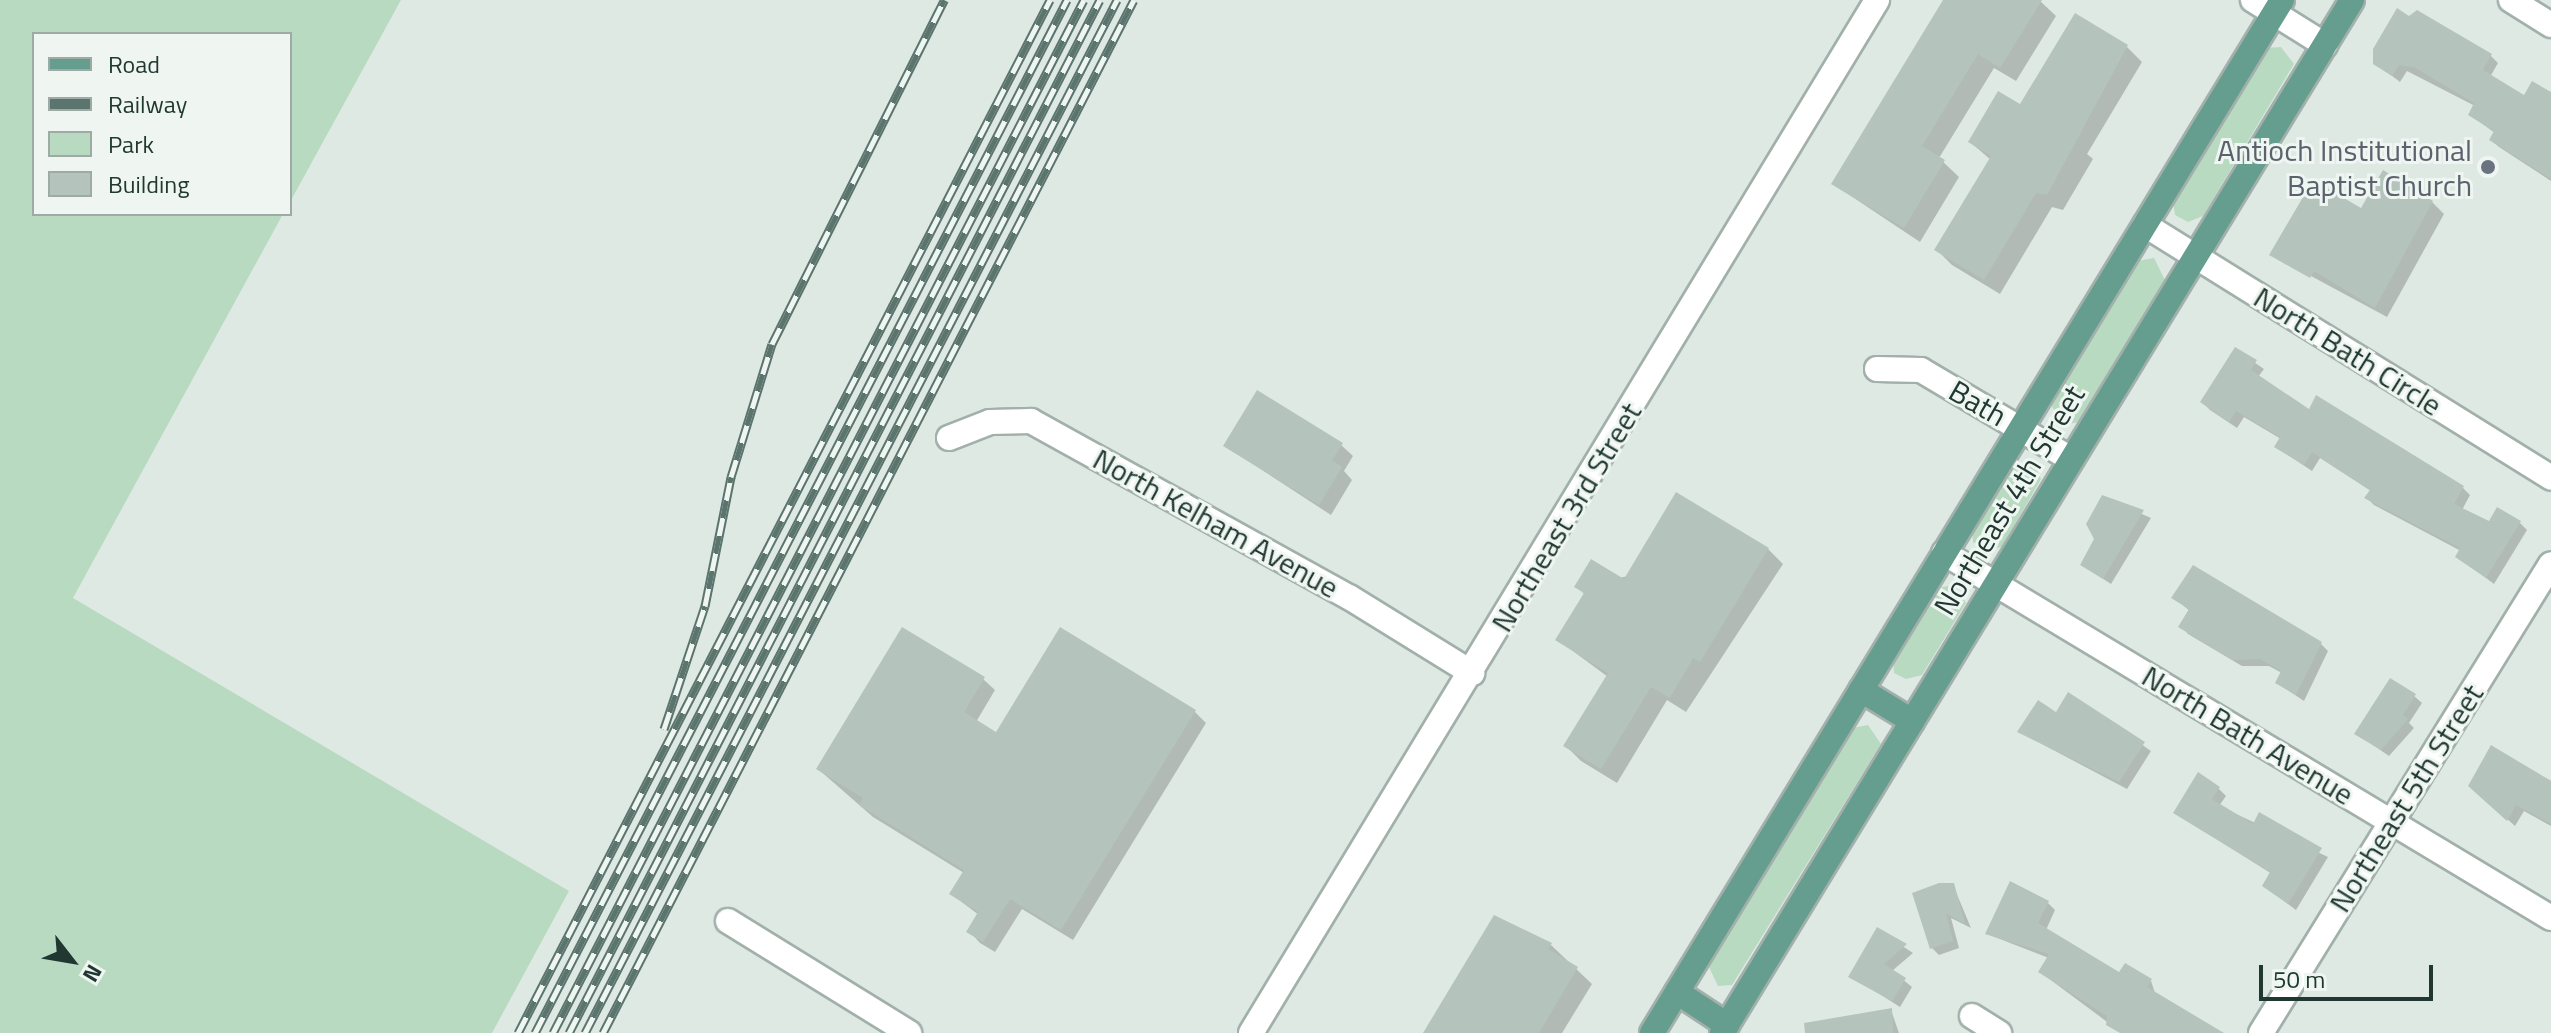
<!DOCTYPE html>
<html>
<head>
<meta charset="utf-8">
<style>
	body { margin:0 }
	#map { position:relative; width:2551px; height:1033px; overflow:hidden; background:#dfe9e4; font-family:"Titillium Web",sans-serif }
	div>[style] { position:absolute }
	.green>* { inset:0; background:#b8dac1 }
	.shadow>* { inset:0; background:#0003 }
	.building>* { inset:0; background:#b4c4bd }
	.roads { filter:drop-shadow(2px 0 #a2b0ab) drop-shadow(-2px 0 #a2b0ab) drop-shadow(0 2px #a2b0ab) drop-shadow(0 -2px #a2b0ab) }
	.minor>* { height:24px; margin:-12px; padding:0 12px; transform-origin:12px; border-radius:12px; background:#fff }
	.major>* { height:24px; margin:-12px; padding:0 12px; transform-origin:12px; border-radius:12px; background:#659d8e }
	.rail>* { height:9px; margin-top:-4.5px; transform-origin:0; background:repeating-linear-gradient(90deg,#eff6f2 0 18px,#5b746d 0 36px); box-sizing:border-box; border-block:2px solid #5b746d }
	.dots>* { width:22px; height:22px; translate:-50% -50%; box-sizing:border-box; border:4px solid #eff6f2; border-radius:50% }
	span { translate:-50% -50%; white-space:nowrap; text-align:center; line-height:1.15; -webkit-text-stroke:6px #eff6f2; paint-order:stroke }
	.worship-label { font-size:30px; color:#5b616d }
	.right { translate:-100% -50%; text-align:right }
	.street-label { font-size:30px; color:#213832 }
	.legend { position:absolute; left:32px; top:32px; width:260px; height:184px; box-sizing:border-box; background:#eff6f2; border:2px solid #9daaa5; margin:0; padding:10px 14px; list-style:none; font-size:24px; color:#213832 }
	.legend li { display:flex; align-items:center; gap:16px; height:40px }
	.legend b { width:40px; border:2px solid #9daaa5 }
	.north { position:absolute; left:32px; top:921px; width:80px; height:80px; -webkit-text-stroke:6px #eff6f2; paint-order:stroke; rotate:121deg; font-size:22px; font-weight:700; line-height:32px; text-align:center; color:#213832 }
	.north::after { content:''; display:block; margin:auto; width:28px; height:36px; background:#213832; clip-path:polygon(50% 0,100% 100%,50% 72%,0 100%) }
	.scale { position:absolute; left:2259px; top:965px; width:174px; height:36px; box-sizing:border-box; border:4px solid #213832; border-top:0; padding-left:10px; font-size:24px; line-height:28px; white-space:nowrap; color:#213832; -webkit-text-stroke:6px #eff6f2; paint-order:stroke }
</style>
</head>
<body>
<div id="map">
	<div class="green">
		<i style="clip-path:polygon(0 0,401px 0,290px 202px,290px 34px,34px 34px,34px 214px,283px 214px,73px 598px,569px 891px,492px 1033px,0 1033px)"></i>
		<i style="clip-path:polygon(2281px 47px,2294px 64px,2203px 216px,2188px 222px,2175px 215px,2173px 202px,2265px 48px)"></i>
		<i style="clip-path:polygon(2154px 258px,2165px 280px,2079px 422px,2063px 425px,2051px 405px,2137px 261px)"></i>
		<i style="clip-path:polygon(2015px 462px,2036px 468px,2041px 479px,2002px 547px,1985px 550px,1973px 542px,1972px 531px)"></i>
		<i style="clip-path:polygon(1954px 585px,1966px 603px,1922px 675px,1906px 679px,1894px 673px,1893px 661px,1937px 588px)"></i>
		<i style="clip-path:polygon(1868px 725px,1881px 744px,1732px 985px,1718px 986px,1708px 965px,1852px 728px)"></i>
	</div>
	<div class="shadow">
		<i style="clip-path:polygon(1945px 0,2039px 0,2056px 16px,2016px 81px,1994px 68px,1939px 158px,1959px 177px,1920px 242px,1833px 184px)"></i>
		<i style="clip-path:polygon(2127px 47px,2142px 62px,2087px 154px,2093px 159px,2063px 210px,2052px 207px,2000px 294px,1952px 265px,1937px 250px,1991px 160px,1970px 142px)"></i>
		<i style="clip-path:polygon(2491px 56px,2498px 63px,2490px 77px,2525px 98px,2551px 95px,2551px 181px,2499px 147px,2491px 140px,2495px 133px,2470px 115px,2475px 106px,2407px 71px,2400px 82px,2375px 63px)"></i>
		<i style="clip-path:polygon(2432px 202px,2444px 214px,2387px 317px,2272px 255px,2362px 211px)"></i>
		<i style="clip-path:polygon(2236px 350px,2264px 369px,2258px 377px,2309px 411px,2463px 488px,2470px 495px,2462px 510px,2490px 524px,2520px 523px,2527px 530px,2494px 584px,2458px 557px,2461px 551px,2374px 505px,2367px 498px,2371px 491px,2320px 458px,2312px 471px,2276px 447px,2281px 439px,2244px 417px,2237px 428px,2210px 410px,2202px 402px)"></i>
		<i style="clip-path:polygon(1341px 445px,1353px 456px,1344px 471px,1352px 480px,1331px 515px,1225px 446px)"></i>
		<i style="clip-path:polygon(2103px 497px,2151px 518px,2111px 584px,2082px 565px,2096px 539px)"></i>
		<i style="clip-path:polygon(1768px 549px,1783px 564px,1686px 712px,1667px 700px,1617px 783px,1581px 761px,1566px 746px,1608px 677px,1558px 640px,1585px 595px,1577px 586px)"></i>
		<i style="clip-path:polygon(2174px 598px,2321px 644px,2328px 651px,2304px 701px,2277px 683px,2282px 673px,2269px 666px,2242px 666px,2188px 634px,2181px 626px,2190px 611px)"></i>
		<i style="clip-path:polygon(983px 679px,995px 690px,976px 722px,997px 734px,1195px 712px,1206px 723px,1073px 940px,1022px 909px,995px 952px,980px 943px,969px 931px,979px 915px,951px 894px,964px 873px,873px 817px,818px 769px)"></i>
		<i style="clip-path:polygon(2069px 694px,2151px 751px,2127px 789px,2019px 732px,2056px 715px)"></i>
		<i style="clip-path:polygon(2414px 696px,2422px 703px,2409px 723px,2414px 728px,2389px 756px,2357px 734px)"></i>
		<i style="clip-path:polygon(2492px 747px,2551px 781px,2551px 826px,2524px 811px,2515px 826px,2478px 793px)"></i>
		<i style="clip-path:polygon(2218px 788px,2226px 796px,2219px 806px,2328px 857px,2296px 910px,2264px 886px,2272px 874px,2175px 813px)"></i>
		<i style="clip-path:polygon(1953px 885px,1971px 928px,1951px 918px,1959px 948px,1939px 955px,1932px 948px)"></i>
		<i style="clip-path:polygon(2048px 903px,2055px 910px,2046px 930px,2120px 975px,2126px 965px,2151px 981px,2155px 993px,2217px 1033px,2122px 1033px,2040px 972px,2049px 958px,1987px 934px)"></i>
		<i style="clip-path:polygon(1878px 930px,1913px 953px,1892px 971px,1912px 987px,1900px 1007px,1851px 976px)"></i>
		<i style="clip-path:polygon(1551px 945px,1592px 984px,1562px 1033px,1425px 1033px)"></i>
		<i style="clip-path:polygon(1891px 1010px,1899px 1033px,1836px 1033px)"></i>
	</div>
	<div class="building">
		<i style="clip-path:polygon(1943px 0,2042px 0,2000px 68px,1978px 54px,1922px 146px,1945px 160px,1904px 228px,1831px 184px)"></i>
		<i style="clip-path:polygon(2397px 8px,2409px 16px,2417px 10px,2492px 54px,2483px 70px,2524px 95px,2532px 81px,2551px 92px,2551px 179px,2489px 140px,2494px 131px,2468px 115px,2474px 103px,2414px 67px,2399px 65px,2392px 76px,2373px 64px,2373px 49px)"></i>
		<i style="clip-path:polygon(2075px 13px,2128px 45px,2047px 195px,2036px 193px,1984px 280px,1934px 250px,1991px 156px,1968px 142px,1998px 91px,2020px 104px)"></i>
		<i style="clip-path:polygon(2383px 170px,2433px 201px,2375px 308px,2314px 271px,2310px 278px,2269px 255px,2313px 180px,2361px 208px)"></i>
		<i style="clip-path:polygon(2235px 347px,2257px 360px,2251px 370px,2309px 409px,2316px 395px,2464px 486px,2454px 504px,2489px 521px,2497px 507px,2521px 521px,2486px 578px,2455px 557px,2460px 548px,2364px 498px,2370px 490px,2312px 452px,2304px 465px,2274px 447px,2280px 437px,2236px 411px,2229px 422px,2200px 402px)"></i>
		<i style="clip-path:polygon(1257px 390px,1343px 443px,1332px 460px,1342px 467px,1319px 505px,1223px 446px)"></i>
		<i style="clip-path:polygon(1676px 492px,1769px 548px,1700px 662px,1693px 658px,1670px 698px,1651px 687px,1601px 769px,1563px 746px,1608px 673px,1555px 640px,1584px 593px,1574px 587px,1591px 559px,1624px 579px)"></i>
		<i style="clip-path:polygon(2102px 495px,2144px 510px,2103px 579px,2080px 565px,2094px 539px,2086px 524px)"></i>
		<i style="clip-path:polygon(2193px 565px,2322px 642px,2296px 695px,2275px 683px,2281px 671px,2260px 659px,2233px 660px,2178px 627px,2189px 609px,2171px 598px)"></i>
		<i style="clip-path:polygon(902px 627px,985px 677px,964px 712px,996px 732px,1060px 627px,1196px 710px,1061px 930px,1010px 899px,983px 942px,966px 932px,978px 912px,949px 894px,964px 870px,859px 805px,863px 798px,816px 769px)"></i>
		<i style="clip-path:polygon(2390px 678px,2416px 694px,2403px 715px,2408px 719px,2381px 750px,2354px 734px)"></i>
		<i style="clip-path:polygon(2068px 692px,2145px 742px,2119px 782px,2017px 732px,2038px 700px,2056px 712px)"></i>
		<i style="clip-path:polygon(2491px 745px,2551px 781px,2551px 824px,2516px 805px,2507px 821px,2468px 786px)"></i>
		<i style="clip-path:polygon(2198px 772px,2220px 787px,2212px 799px,2253px 824px,2259px 812px,2322px 848px,2288px 904px,2262px 886px,2270px 872px,2173px 813px)"></i>
		<i style="clip-path:polygon(2010px 881px,2049px 901px,2038px 923px,2119px 972px,2125px 963px,2152px 979px,2147px 987px,2224px 1033px,2120px 1033px,2106px 1025px,2107px 1016px,2038px 972px,2049px 954px,1985px 934px)"></i>
		<i style="clip-path:polygon(1939px 883px,1954px 883px,1965px 924px,1946px 913px,1953px 941px,1930px 949px,1912px 893px)"></i>
		<i style="clip-path:polygon(1494px 915px,1552px 943px,1548px 949px,1578px 967px,1539px 1033px,1423px 1033px)"></i>
		<i style="clip-path:polygon(1877px 927px,1907px 944px,1884px 964px,1906px 978px,1892px 1001px,1848px 977px)"></i>
		<i style="clip-path:polygon(1892px 1008px,1893px 1033px,1805px 1033px,1804px 1023px)"></i>
	</div>
	<div class="roads">
		<div class="minor">
			<i style="left:2253px;top:0;width:85px;rotate:32deg"></i>
			<i style="left:2511px;top:0;width:47px;rotate:32deg"></i>
			<i style="left:2145px;top:225px;width:478px;rotate:31.9deg"></i>
			<i style="left:1877px;top:369px;width:44px;rotate:1.3deg"></i>
			<i style="left:1921px;top:370px;width:174px;rotate:30.7deg"></i>
			<i style="left:949px;top:438px;width:44px;rotate:-21.3deg"></i>
			<i style="left:990px;top:422px;width:41px;rotate:-1.4deg"></i>
			<i style="left:1031px;top:421px;width:363px;rotate:29deg"></i>
			<i style="left:1349px;top:597px;width:145px;rotate:31.7deg"></i>
			<i style="left:1944px;top:553px;width:708px;rotate:31.02deg"></i>
			<i style="left:728px;top:921px;width:213px;rotate:31.7deg"></i>
			<i style="left:1972px;top:1016px;width:32px;rotate:32deg"></i>
			<i style="left:1251px;top:1033px;width:1208px;rotate:-58.78deg"></i>
			<i style="left:2261px;top:1033px;width:551px;rotate:-58.27deg"></i>
		</div>
		<div class="major">
			<i style="left:1861px;top:690px;width:60px;rotate:31.3deg"></i>
			<i style="left:1677px;top:992px;width:60px;rotate:33.4deg"></i>
			<i style="left:1652px;top:1033px;width:1210px;rotate:-58.62deg"></i>
			<i style="left:1722px;top:1033px;width:1210px;rotate:-58.62deg"></i>
		</div>
	</div>
	<div class="rail">
		<i style="left:664px;top:729px;width:130px;rotate:-71.6deg"></i>
		<i style="left:705px;top:606px;width:132px;rotate:-78.6deg"></i>
		<i style="left:731px;top:477px;width:139px;rotate:-72.9deg"></i>
		<i style="left:772px;top:344px;width:385px;rotate:-63.4deg"></i>
		<i style="left:518px;top:1033px;width:1162px;rotate:-62.75deg"></i>
		<i style="left:535px;top:1033px;width:1162px;rotate:-62.75deg"></i>
		<i style="left:553px;top:1033px;width:1161px;rotate:-62.8deg"></i>
		<i style="left:569px;top:1033px;width:1161px;rotate:-62.8deg"></i>
		<i style="left:585px;top:1033px;width:1162px;rotate:-62.75deg"></i>
		<i style="left:603px;top:1033px;width:1161px;rotate:-62.8deg"></i>
	</div>
	<div class="dots">
		<i style="left:2488px;top:167px;background:#6b7280"></i>
	</div>
	<div class="worship-label">
		<span class="right" style="left:2472px;top:167px">Antioch Institutional<br>Baptist Church</span>
	</div>
	<div class="street-label">
		<span style="left:2348px;top:351px;rotate:32deg">North Bath Circle</span>
		<span style="left:1978px;top:403px;rotate:30deg">Bath</span>
		<span style="left:2009px;top:500px;rotate:-59deg">Northeast 4th Street</span>
		<span style="left:1566px;top:517px;rotate:-59deg">Northeast 3rd Street</span>
		<span style="left:1216px;top:523px;rotate:29deg">North Kelham Avenue</span>
		<span style="left:2248px;top:735px;rotate:31deg">North Bath Avenue</span>
		<span style="left:2406px;top:798px;rotate:-58deg">Northeast 5th Street</span>
	</div>
	<ul class="legend">
	<li><b style="height:10px;background:#659d8e"></b>Road</li>
	<li><b style="height:10px;background:#5b746d"></b>Railway</li>
	<li><b style="height:22px;background:#b8dac1"></b>Park</li>
	<li><b style="height:22px;background:#b4c4bd"></b>Building</li>
	</ul>
	<div class="north">N</div>
	<div class="scale">50 m</div>
</div>
</body>
</html>
